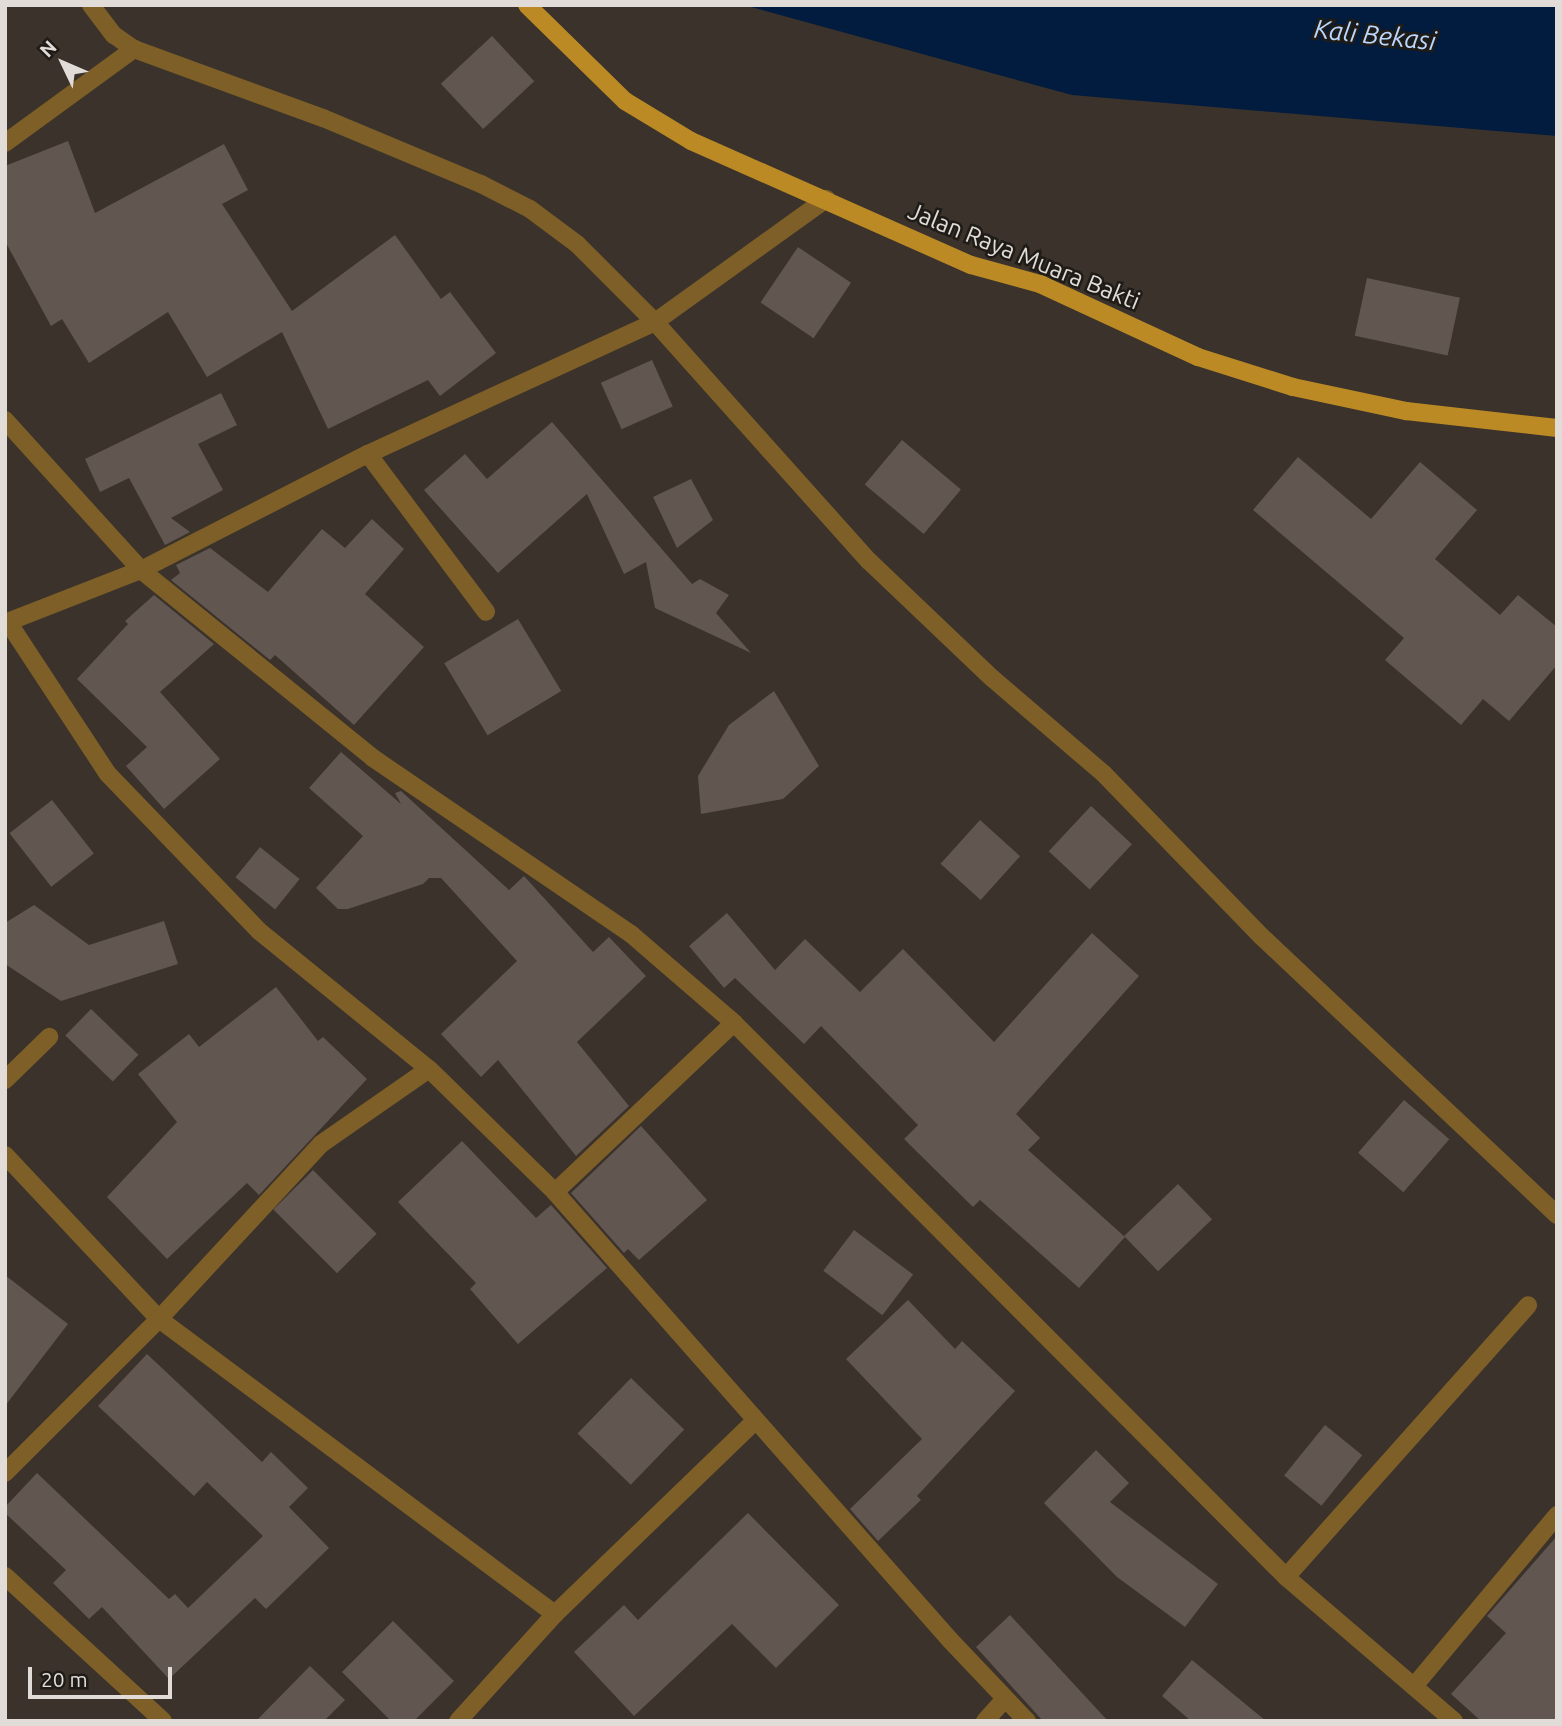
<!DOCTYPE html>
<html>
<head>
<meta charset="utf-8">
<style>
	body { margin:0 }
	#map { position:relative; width:1562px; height:1726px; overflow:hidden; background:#3a322b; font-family:Ubuntu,sans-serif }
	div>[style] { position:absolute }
	.water>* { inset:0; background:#011c3f }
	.building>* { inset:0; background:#625651; transform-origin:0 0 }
	.street>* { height:18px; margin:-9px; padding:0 9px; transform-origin:9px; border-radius:9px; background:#7d5f27 }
	.primary>* { height:18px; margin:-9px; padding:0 9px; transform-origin:9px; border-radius:9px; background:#bb8a25 }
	span { translate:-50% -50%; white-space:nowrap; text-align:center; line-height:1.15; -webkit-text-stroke:5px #1f1b17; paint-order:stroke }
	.street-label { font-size:24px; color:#e1dcd7 }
	.water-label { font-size:26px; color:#bad7fe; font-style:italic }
	.frame { position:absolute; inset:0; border:7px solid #e1dcd7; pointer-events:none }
	.north { position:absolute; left:28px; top:28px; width:70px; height:70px; -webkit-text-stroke:5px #1f1b17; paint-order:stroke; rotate:314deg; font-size:19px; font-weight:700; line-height:28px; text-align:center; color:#e1dcd7 }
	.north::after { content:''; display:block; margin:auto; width:24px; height:32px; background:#e1dcd7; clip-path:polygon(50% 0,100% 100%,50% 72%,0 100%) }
	.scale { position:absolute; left:28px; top:1667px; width:144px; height:32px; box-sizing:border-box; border:4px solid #e1dcd7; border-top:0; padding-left:9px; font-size:21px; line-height:24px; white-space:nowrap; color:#e1dcd7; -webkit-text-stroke:5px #1f1b17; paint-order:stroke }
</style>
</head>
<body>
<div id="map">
	<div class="water">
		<i style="clip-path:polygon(744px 5px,1557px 5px,1557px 136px,1072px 95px)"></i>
	</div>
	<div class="building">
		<i style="left:492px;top:36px;width:62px;height:70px;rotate:47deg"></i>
		<i style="clip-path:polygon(68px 141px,95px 213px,224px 144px,248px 190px,222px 204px,292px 311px,395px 235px,441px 299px,450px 292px,496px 353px,440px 396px,428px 380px,328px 429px,282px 332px,207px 377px,168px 312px,89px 363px,62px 319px,51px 326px,5px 241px,5px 166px)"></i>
		<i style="left:798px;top:247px;width:64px;height:67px;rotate:34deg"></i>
		<i style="left:1367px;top:278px;width:95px;height:59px;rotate:12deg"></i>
		<i style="left:652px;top:360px;width:51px;height:56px;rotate:66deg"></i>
		<i style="clip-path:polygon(221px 393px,237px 425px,198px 444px,223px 490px,171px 518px,190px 532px,165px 545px,129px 478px,100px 492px,85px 459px)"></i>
		<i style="clip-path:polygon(552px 422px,692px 584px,700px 579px,729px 595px,716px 613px,751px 653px,655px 608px,646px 562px,624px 574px,587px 494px,498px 573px,424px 490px,465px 454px,487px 479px)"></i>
		<i style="left:902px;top:440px;width:77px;height:58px;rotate:40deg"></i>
		<i style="clip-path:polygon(1298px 457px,1371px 519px,1420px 462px,1477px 510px,1435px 559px,1500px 615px,1518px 595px,1557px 627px,1557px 665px,1509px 721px,1483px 699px,1461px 725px,1385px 660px,1404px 638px,1253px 510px)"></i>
		<i style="clip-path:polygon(691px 479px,713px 520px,677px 548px,653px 497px)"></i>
		<i style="clip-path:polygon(372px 519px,404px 549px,365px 594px,424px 647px,354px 725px,275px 655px,270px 660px,171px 580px,180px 573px,176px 565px,210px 548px,268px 592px,322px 529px,345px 548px)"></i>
		<i style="clip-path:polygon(154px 595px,214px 644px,160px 692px,220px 759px,164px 809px,126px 766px,147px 747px,77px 679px,128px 624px,125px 621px)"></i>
		<i style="left:518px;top:619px;width:84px;height:86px;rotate:59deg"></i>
		<i style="clip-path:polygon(774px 691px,819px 766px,783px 799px,701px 814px,698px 776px,729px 725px)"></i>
		<i style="clip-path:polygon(341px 752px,401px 804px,395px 793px,401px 791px,509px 890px,524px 876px,593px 952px,609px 937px,646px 976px,577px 1042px,629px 1106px,576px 1156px,498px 1060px,481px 1077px,441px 1034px,517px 961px,441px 878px,429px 878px,423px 884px,348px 909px,338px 909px,316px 888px,363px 836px,309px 788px)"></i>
		<i style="left:52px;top:800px;width:68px;height:54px;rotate:52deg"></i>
		<i style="left:1091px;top:806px;width:56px;height:62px;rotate:43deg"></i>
		<i style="left:980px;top:820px;width:54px;height:59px;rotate:42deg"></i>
		<i style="left:260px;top:847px;width:51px;height:39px;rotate:39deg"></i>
		<i style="clip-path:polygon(34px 905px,89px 945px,164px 921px,178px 964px,61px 1001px,5px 964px,5px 923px)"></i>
		<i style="clip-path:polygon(727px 913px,775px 970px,805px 939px,860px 992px,903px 949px,994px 1042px,1092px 933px,1139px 976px,1016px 1114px,1040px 1138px,1028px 1150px,1125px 1237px,1079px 1288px,980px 1200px,973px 1207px,904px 1139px,918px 1125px,821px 1026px,804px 1044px,735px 978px,724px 988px,689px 946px)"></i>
		<i style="clip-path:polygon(276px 987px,318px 1041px,323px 1037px,367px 1079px,259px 1195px,247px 1183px,167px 1259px,107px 1197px,177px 1122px,138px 1074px,189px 1034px,199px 1047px)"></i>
		<i style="left:91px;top:1009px;width:66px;height:37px;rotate:44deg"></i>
		<i style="left:1404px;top:1100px;width:60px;height:70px;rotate:41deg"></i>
		<i style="clip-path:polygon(641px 1126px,707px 1200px,639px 1260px,628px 1249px,624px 1253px,571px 1193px)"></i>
		<i style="clip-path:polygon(462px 1141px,536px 1218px,551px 1205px,607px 1268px,518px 1344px,470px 1289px,476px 1283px,398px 1202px)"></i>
		<i style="left:313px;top:1170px;width:90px;height:56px;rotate:45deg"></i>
		<i style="left:1178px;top:1184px;width:49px;height:75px;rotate:46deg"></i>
		<i style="left:854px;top:1230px;width:74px;height:51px;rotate:37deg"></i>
		<i style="clip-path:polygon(5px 1275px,68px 1324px,5px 1406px)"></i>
		<i style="clip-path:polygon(908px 1300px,955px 1349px,962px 1341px,1015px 1391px,917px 1496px,921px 1500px,878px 1541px,850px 1509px,922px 1439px,846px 1359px)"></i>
		<i style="clip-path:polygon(147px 1354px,262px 1462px,271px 1452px,308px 1488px,289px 1507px,329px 1548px,266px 1609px,255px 1598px,169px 1679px,102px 1607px,89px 1619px,53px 1583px,66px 1570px,5px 1513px,5px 1507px,37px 1473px,169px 1599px,175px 1594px,188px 1608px,263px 1536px,207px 1482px,194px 1496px,98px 1406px)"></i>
		<i style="left:631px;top:1378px;width:74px;height:77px;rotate:44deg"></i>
		<i style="left:1325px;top:1425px;width:48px;height:65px;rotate:39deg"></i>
		<i style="clip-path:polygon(1096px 1450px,1129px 1483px,1110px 1502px,1218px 1584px,1185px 1627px,1117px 1577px,1044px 1503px)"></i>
		<i style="clip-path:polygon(748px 1513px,839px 1605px,776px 1668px,732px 1624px,634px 1716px,574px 1652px,624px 1605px,638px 1620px)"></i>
		<i style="clip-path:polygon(1557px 1536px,1557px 1721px,1481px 1721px,1451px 1694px,1506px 1633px,1487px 1616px)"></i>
		<i style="clip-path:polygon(1010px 1615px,1108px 1721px,1043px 1721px,976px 1647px)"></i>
		<i style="clip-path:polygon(393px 1621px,454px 1681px,414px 1721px,391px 1721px,342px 1672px)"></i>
		<i style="clip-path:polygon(1192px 1660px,1266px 1721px,1191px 1721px,1162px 1696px)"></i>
		<i style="clip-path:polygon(310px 1666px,345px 1700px,324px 1721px,256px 1721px)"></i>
	</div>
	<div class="street">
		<i style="left:91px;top:5px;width:38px;rotate:53deg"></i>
		<i style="left:114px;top:35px;width:24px;rotate:35deg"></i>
		<i style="left:134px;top:49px;width:201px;rotate:20.1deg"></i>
		<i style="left:323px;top:118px;width:171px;rotate:22.7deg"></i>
		<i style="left:481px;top:184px;width:55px;rotate:27deg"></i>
		<i style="left:530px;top:209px;width:59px;rotate:36.7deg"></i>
		<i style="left:577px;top:244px;width:110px;rotate:45deg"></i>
		<i style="left:655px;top:322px;width:321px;rotate:48.2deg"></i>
		<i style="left:869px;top:561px;width:170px;rotate:43.6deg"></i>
		<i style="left:992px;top:678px;width:146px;rotate:40.6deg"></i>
		<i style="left:1103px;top:773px;width:227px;rotate:45.9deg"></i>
		<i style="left:1261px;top:936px;width:407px;rotate:43.3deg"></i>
		<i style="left:5px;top:143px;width:160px;rotate:-36.1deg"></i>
		<i style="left:5px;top:420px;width:202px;rotate:47.8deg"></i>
		<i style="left:141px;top:570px;width:299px;rotate:39deg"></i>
		<i style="left:373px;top:758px;width:312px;rotate:34.3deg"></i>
		<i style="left:631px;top:934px;width:136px;rotate:40.8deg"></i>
		<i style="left:734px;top:1023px;width:782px;rotate:45.1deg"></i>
		<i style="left:1286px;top:1577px;width:221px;rotate:40.6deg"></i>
		<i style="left:368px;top:454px;width:197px;rotate:53.2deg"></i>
		<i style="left:8px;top:622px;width:181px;rotate:56.7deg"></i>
		<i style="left:107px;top:773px;width:219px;rotate:46.1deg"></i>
		<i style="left:259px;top:931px;width:219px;rotate:39.1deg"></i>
		<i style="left:429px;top:1069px;width:176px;rotate:44.3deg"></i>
		<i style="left:555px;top:1192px;width:597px;rotate:48.6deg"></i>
		<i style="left:950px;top:1640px;width:112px;rotate:46.5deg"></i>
		<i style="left:5px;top:623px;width:146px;rotate:-21.3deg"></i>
		<i style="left:141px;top:570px;width:255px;rotate:-27.1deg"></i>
		<i style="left:368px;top:454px;width:316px;rotate:-24.7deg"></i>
		<i style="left:655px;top:322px;width:211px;rotate:-35.7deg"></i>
		<i style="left:5px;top:1080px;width:62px;rotate:-44.3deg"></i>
		<i style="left:5px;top:1155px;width:225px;rotate:46.8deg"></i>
		<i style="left:159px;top:1319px;width:494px;rotate:36.7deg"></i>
		<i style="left:555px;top:1614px;width:144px;rotate:132.2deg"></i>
		<i style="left:555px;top:1192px;width:246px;rotate:-43.4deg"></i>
		<i style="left:5px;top:1473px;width:218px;rotate:-45deg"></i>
		<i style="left:159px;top:1319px;width:238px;rotate:-47.2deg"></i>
		<i style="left:321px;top:1144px;width:131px;rotate:-34.8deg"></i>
		<i style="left:5px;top:1576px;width:214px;rotate:42.5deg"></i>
		<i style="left:1286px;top:1577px;width:364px;rotate:-48.3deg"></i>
		<i style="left:555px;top:1614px;width:279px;rotate:-44deg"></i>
		<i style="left:1415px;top:1685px;width:222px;rotate:-50.1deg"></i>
		<i style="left:985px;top:1721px;width:28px;rotate:-48deg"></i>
	</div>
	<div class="primary">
		<i style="left:527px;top:5px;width:137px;rotate:44.4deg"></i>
		<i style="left:625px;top:101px;width:77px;rotate:31.2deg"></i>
		<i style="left:691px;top:141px;width:306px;rotate:23.9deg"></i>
		<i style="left:971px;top:265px;width:72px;rotate:15.4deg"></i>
		<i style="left:1040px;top:284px;width:174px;rotate:24.8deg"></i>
		<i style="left:1198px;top:357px;width:100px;rotate:17.5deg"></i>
		<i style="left:1293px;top:387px;width:116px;rotate:12deg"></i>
		<i style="left:1406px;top:411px;width:152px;rotate:6.4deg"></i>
	</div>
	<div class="street-label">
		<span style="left:1024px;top:256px;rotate:22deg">Jalan Raya Muara Bakti</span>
	</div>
	<div class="water-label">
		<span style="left:1375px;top:35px;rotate:6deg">Kali Bekasi</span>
	</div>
	<div class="frame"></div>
	<div class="north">N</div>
	<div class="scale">20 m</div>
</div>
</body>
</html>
